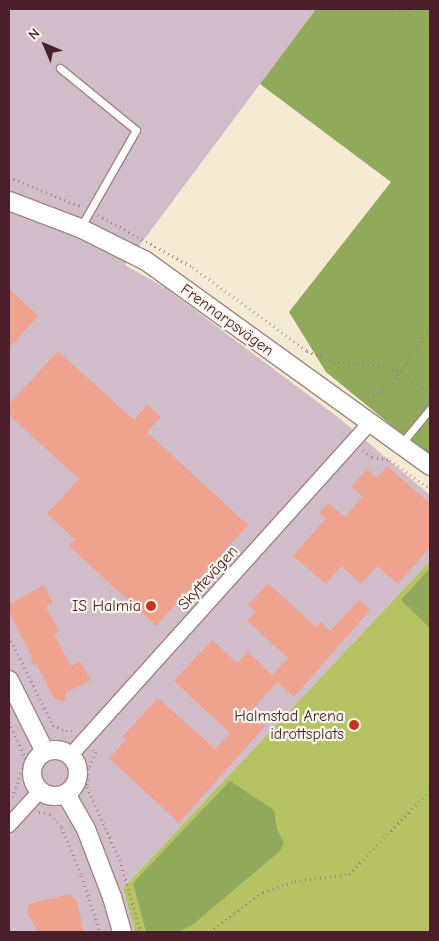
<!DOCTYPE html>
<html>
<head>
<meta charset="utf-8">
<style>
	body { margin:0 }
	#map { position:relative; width:439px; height:941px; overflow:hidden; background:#f5ebd5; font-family:"Comic Neue",sans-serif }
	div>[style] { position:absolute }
	.industrial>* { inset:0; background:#d1bdc9 }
	.green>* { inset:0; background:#b5c365 }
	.forest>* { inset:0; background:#90a95a }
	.building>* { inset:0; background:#efa38f }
	.path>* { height:2.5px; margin-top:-1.25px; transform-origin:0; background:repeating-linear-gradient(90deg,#a08580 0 1px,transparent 0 5px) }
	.roads { filter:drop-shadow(1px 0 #a08580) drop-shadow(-1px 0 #a08580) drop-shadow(0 1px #a08580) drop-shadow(0 -1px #a08580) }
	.service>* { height:7px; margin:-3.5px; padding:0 3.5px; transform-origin:3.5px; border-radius:3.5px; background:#fff }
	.minor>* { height:14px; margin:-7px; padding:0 7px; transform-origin:7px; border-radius:7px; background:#fff }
	.tertiary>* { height:18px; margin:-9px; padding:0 9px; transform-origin:9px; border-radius:9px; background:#fff }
	.tertiary>.ring { margin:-9px; padding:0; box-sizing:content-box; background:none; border:18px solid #fff; border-radius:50% }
	.dots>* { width:14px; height:14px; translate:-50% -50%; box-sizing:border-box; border:2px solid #fbf7ec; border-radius:50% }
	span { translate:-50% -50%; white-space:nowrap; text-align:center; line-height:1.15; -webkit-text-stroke:4.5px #fbf7ec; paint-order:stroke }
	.street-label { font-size:16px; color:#4a1f2b }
	.poi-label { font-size:16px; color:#4a1f2b }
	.right { translate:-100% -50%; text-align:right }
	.frame { position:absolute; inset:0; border:10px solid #4a1f2b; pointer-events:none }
	.north { position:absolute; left:20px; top:20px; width:50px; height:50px; -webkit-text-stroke:4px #fbf7ec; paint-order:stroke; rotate:315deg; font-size:14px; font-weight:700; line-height:20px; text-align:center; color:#4a1f2b }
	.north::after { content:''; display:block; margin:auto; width:18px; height:22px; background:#4a1f2b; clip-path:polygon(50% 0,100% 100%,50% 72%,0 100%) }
</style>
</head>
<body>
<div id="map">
	<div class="industrial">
		<i style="clip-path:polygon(9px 9px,316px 9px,125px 265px,167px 289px,339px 418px,430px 495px,430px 561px,123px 888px,135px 932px,9px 932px)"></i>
	</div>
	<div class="green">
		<i style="clip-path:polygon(430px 561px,430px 932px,135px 932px,123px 888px)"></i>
	</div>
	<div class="forest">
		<i style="clip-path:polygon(316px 9px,430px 9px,430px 457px,326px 372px,289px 312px,391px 182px,260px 84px)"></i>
		<i style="clip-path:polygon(430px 568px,430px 628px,401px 600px)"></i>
		<i style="clip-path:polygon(230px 781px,274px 810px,277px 829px,284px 843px,280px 851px,191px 926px,178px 932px,146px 932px,133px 883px)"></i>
	</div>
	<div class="building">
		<i style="clip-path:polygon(9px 289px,38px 316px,9px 348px)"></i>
		<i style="clip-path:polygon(58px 351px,134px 420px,147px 405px,161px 417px,147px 432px,248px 525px,156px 626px,69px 546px,75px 539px,47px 514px,79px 479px,9px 415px,9px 404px)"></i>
		<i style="clip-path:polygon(387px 466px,430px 503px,430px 547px,398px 584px,377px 566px,361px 584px,341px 566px,326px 584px,293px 556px,326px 518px,319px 513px,328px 503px,345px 517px,362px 497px,352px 486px,367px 469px,377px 478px)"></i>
		<i style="clip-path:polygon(268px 583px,316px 627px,321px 622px,330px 631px,359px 600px,370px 610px,294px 697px,277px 682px,250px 712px,265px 726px,179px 823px,109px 758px,126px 740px,123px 736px,158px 698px,215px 749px,230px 733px,174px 681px,212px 640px,237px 663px,248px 652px,272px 675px,288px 658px,247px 621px,255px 612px,248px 605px)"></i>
		<i style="clip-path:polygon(44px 585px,53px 603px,46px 607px,59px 631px,54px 634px,71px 666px,80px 661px,91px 680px,65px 693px,66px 701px,55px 700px,37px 665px,31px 664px,32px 657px,9px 612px,9px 604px)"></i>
		<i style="clip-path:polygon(70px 894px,77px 902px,84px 932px,38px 932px,27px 912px,29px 904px)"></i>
	</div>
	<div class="path">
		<i style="left:400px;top:9px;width:38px;rotate:37deg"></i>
		<i style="left:9px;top:177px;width:79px;rotate:22.3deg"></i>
		<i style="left:98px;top:215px;width:108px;rotate:28.7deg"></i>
		<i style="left:193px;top:267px;width:142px;rotate:36.4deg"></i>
		<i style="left:307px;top:351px;width:28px;rotate:23deg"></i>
		<i style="left:333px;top:362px;width:50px;rotate:4.6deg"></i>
		<i style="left:383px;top:366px;width:19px;rotate:18deg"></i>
		<i style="left:401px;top:372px;width:36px;rotate:36deg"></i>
		<i style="left:363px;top:400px;width:29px;rotate:-27deg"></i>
		<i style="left:389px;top:387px;width:71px;rotate:-54.7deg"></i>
		<i style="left:363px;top:450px;width:11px;rotate:38deg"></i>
		<i style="left:372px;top:457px;width:18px;rotate:9deg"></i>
		<i style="left:390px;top:460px;width:49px;rotate:35.9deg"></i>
		<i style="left:9px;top:636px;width:99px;rotate:63.7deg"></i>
		<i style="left:53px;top:725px;width:14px;rotate:25deg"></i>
		<i style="left:66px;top:731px;width:9px"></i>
		<i style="left:9px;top:722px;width:41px;rotate:65.3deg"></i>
		<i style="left:26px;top:759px;width:39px;rotate:109deg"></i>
		<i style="left:13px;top:796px;width:3px;rotate:45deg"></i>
		<i style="left:93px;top:750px;width:4px;rotate:34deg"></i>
		<i style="left:96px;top:752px;width:18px;rotate:112deg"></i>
		<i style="left:89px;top:769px;width:18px;rotate:96deg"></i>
		<i style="left:87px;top:787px;width:80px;rotate:65.7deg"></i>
		<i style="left:120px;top:860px;width:75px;rotate:73.7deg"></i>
		<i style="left:39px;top:812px;width:12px;rotate:9deg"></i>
		<i style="left:51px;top:814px;width:17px;rotate:50deg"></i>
		<i style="left:62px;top:827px;width:53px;rotate:67.8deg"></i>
		<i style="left:82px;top:876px;width:59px;rotate:72.2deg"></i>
		<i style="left:210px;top:932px;width:66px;rotate:-37deg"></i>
		<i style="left:263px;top:892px;width:34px;rotate:-19deg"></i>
		<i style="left:295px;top:881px;width:54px;rotate:-7.4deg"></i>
		<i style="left:349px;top:874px;width:117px;rotate:-46deg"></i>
	</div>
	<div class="roads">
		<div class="service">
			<i style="left:60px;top:68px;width:98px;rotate:39.2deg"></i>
			<i style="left:136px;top:130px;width:113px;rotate:119.7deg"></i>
			<i style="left:401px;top:444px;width:45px;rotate:-50.4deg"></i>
		</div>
		<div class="minor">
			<i style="left:70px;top:756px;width:450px;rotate:-48deg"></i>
			<i style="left:9px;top:825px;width:46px;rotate:-47.6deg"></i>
		</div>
		<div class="tertiary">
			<i style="left:9px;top:201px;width:76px;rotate:20.8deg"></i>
			<i style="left:80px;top:228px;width:74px;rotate:26.6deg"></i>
			<i style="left:146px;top:261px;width:350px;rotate:35.8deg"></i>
			<i style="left:9px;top:680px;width:80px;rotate:63.4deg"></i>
			<i class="ring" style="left:32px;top:750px;width:28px;height:28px"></i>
			<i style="left:66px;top:794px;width:40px;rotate:60.3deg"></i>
			<i style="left:86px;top:829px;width:73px;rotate:69.1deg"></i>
			<i style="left:112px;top:897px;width:36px;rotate:74deg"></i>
		</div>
	</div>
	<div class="dots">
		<i style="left:151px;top:606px;background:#c8321e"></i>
		<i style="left:354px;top:725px;background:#c8321e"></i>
	</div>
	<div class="street-label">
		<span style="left:227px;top:320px;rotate:36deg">Frennarpsvägen</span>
		<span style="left:208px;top:578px;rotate:-48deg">Skyttevägen</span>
	</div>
	<div class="poi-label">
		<span class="right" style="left:141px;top:606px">IS Halmia</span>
		<span class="right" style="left:344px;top:725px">Halmstad Arena<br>idrottsplats</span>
	</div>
	<div class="frame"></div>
	<div class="north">N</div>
</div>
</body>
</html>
